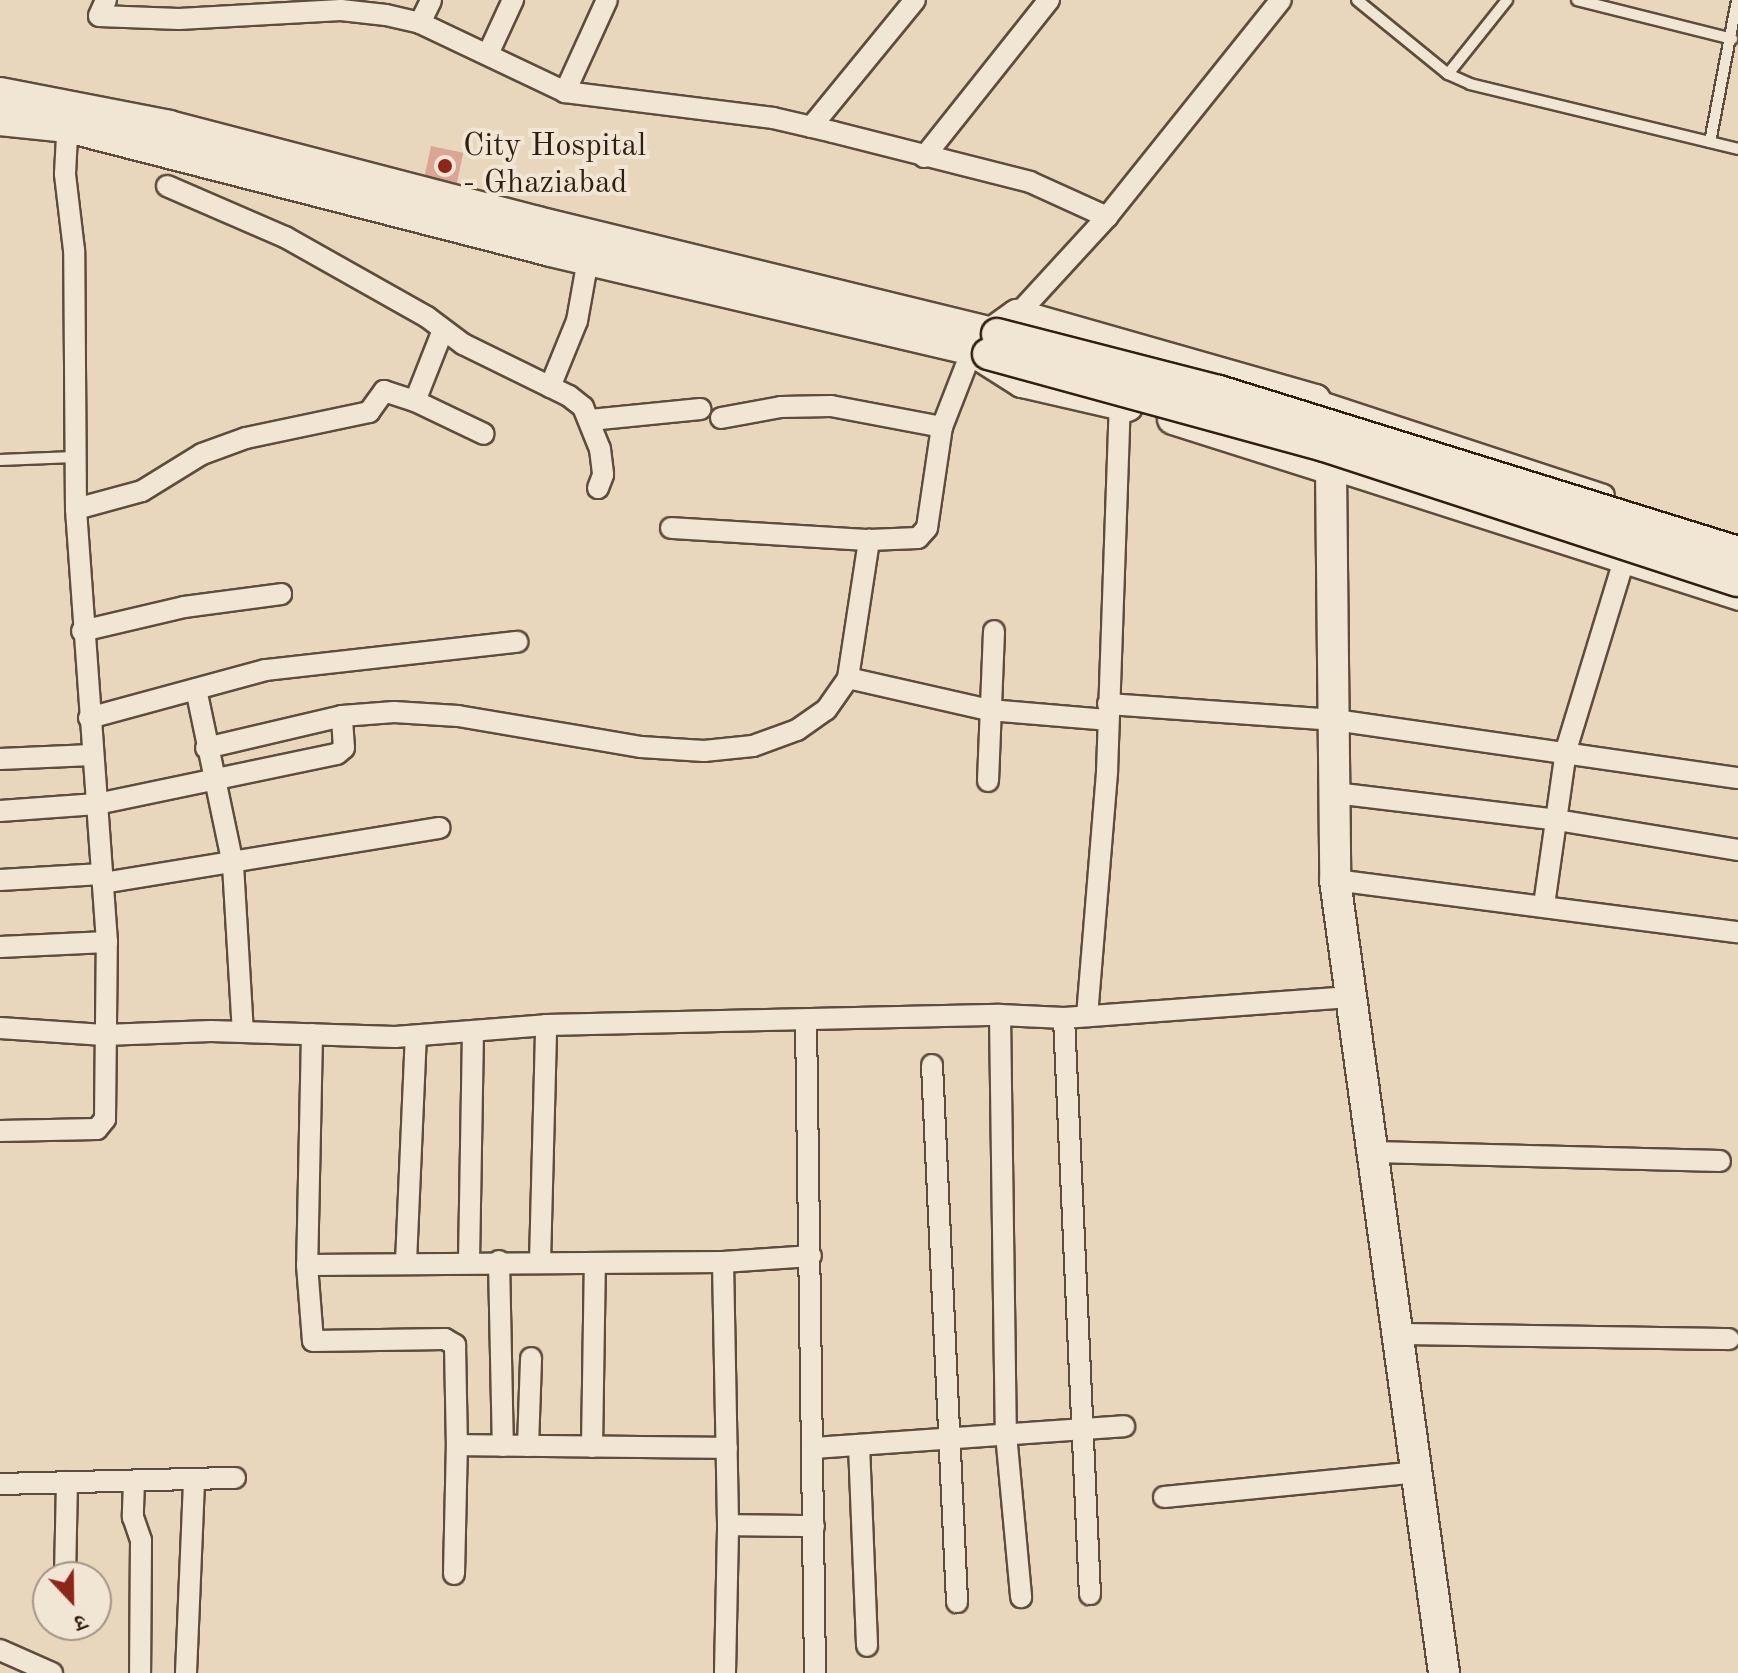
<!DOCTYPE html>
<html>
<head>
<meta charset="utf-8">
<style>
	body { margin:0 }
	#map { position:relative; width:1738px; height:1673px; overflow:hidden; background:#e9d7bd; font-family:"Old Standard TT","Noto Serif Devanagari",serif }
	div>[style] { position:absolute }
	.building>* { inset:0; background:#dba495; transform-origin:0 0 }
	.roads { filter:drop-shadow(2px 0 #5e4c3d) drop-shadow(-2px 0 #5e4c3d) drop-shadow(0 2px #5e4c3d) drop-shadow(0 -2px #5e4c3d) }
	.service>* { height:10px; margin:-5px; padding:0 5px; transform-origin:5px; border-radius:5px; background:#f1e5d4 }
	.minor>* { height:20px; margin:-10px; padding:0 10px; transform-origin:10px; border-radius:10px; background:#f1e5d4 }
	.secondary>* { height:30px; margin:-15px; padding:0 15px; transform-origin:15px; border-radius:15px; background:#f1e5d4 }
	.bridges { filter:drop-shadow(2px 0 #301e12) drop-shadow(-2px 0 #301e12) drop-shadow(0 2px #301e12) drop-shadow(0 -2px #301e12) }
	.secondary-bridge>* { height:30px; margin:-15px; padding:0 15px; transform-origin:15px; border-radius:15px; background:#f1e5d4 }
	.dots>* { width:22px; height:22px; translate:-50% -50%; box-sizing:border-box; border:4px solid #f1e5d4; border-radius:50% }
	span { translate:-50% -50%; white-space:nowrap; text-align:center; line-height:1.15; -webkit-text-stroke:8px #f1e5d4; paint-order:stroke }
	.poi-label { font-size:32px; color:#301e12 }
	.left { translate:0 -50%; text-align:left }
	.north { position:absolute; left:32px; top:1561px; width:80px; height:80px; box-sizing:border-box; background:#f1e5d4; border:2px solid #a49586; border-radius:50%; rotate:158deg; font-size:22px; font-weight:700; line-height:32px; text-align:center; color:#301e12 }
	.north::after { content:''; display:block; margin:auto; width:28px; height:36px; background:#8f2418; clip-path:polygon(50% 0,100% 100%,50% 72%,0 100%) }
</style>
</head>
<body>
<div id="map">
	<div class="building">
		<i style="left:431px;top:146px;width:33px;height:34px;rotate:12deg"></i>
	</div>
	<div class="roads">
		<div class="service">
			<i style="left:1357px;top:0;width:117px;rotate:39.1deg"></i>
			<i style="left:1448px;top:74px;width:24px;rotate:24deg"></i>
			<i style="left:1470px;top:84px;width:276px;rotate:13.6deg"></i>
			<i style="left:1577px;top:0;width:160px;rotate:14.1deg"></i>
			<i style="left:1448px;top:74px;width:95px;rotate:-51.4deg"></i>
			<i style="left:1710px;top:142px;width:145px;rotate:-79.2deg"></i>
			<i style="left:0;top:460px;width:74px;rotate:-2.3deg"></i>
		</div>
		<div class="minor">
			<i style="left:106px;top:0;width:17px;rotate:114deg"></i>
			<i style="left:99px;top:16px;width:80px;rotate:2.1deg"></i>
			<i style="left:179px;top:19px;width:162px;rotate:-3.2deg"></i>
			<i style="left:341px;top:10px;width:45px;rotate:6.3deg"></i>
			<i style="left:386px;top:15px;width:35px;rotate:13deg"></i>
			<i style="left:420px;top:23px;width:161px;rotate:25.4deg"></i>
			<i style="left:565px;top:92px;width:210px;rotate:7.1deg"></i>
			<i style="left:773px;top:118px;width:62px;rotate:13.1deg"></i>
			<i style="left:833px;top:132px;width:203px;rotate:14.2deg"></i>
			<i style="left:1030px;top:182px;width:85px;rotate:24.4deg"></i>
			<i style="left:420px;top:23px;width:25px;rotate:-64deg"></i>
			<i style="left:488px;top:54px;width:60px;rotate:-65.2deg"></i>
			<i style="left:565px;top:92px;width:101px;rotate:-65.5deg"></i>
			<i style="left:811px;top:127px;width:164px;rotate:-50.7deg"></i>
			<i style="left:924px;top:157px;width:201px;rotate:-51.5deg"></i>
			<i style="left:167px;top:186px;width:129px;rotate:23.4deg"></i>
			<i style="left:285px;top:237px;width:163px;rotate:29.4deg"></i>
			<i style="left:427px;top:317px;width:45px;rotate:36.9deg"></i>
			<i style="left:463px;top:344px;width:118px;rotate:26.1deg"></i>
			<i style="left:569px;top:396px;width:18px;rotate:38deg"></i>
			<i style="left:583px;top:407px;width:45px;rotate:68deg"></i>
			<i style="left:600px;top:449px;width:26px;rotate:83deg"></i>
			<i style="left:603px;top:475px;width:14px;rotate:111deg"></i>
			<i style="left:1017px;top:315px;width:133px;rotate:-47.4deg"></i>
			<i style="left:1107px;top:217px;width:278px;rotate:-51.3deg"></i>
			<i style="left:443px;top:330px;width:76px;rotate:111.5deg"></i>
			<i style="left:415px;top:401px;width:76px;rotate:25.6deg"></i>
			<i style="left:550px;top:387px;width:71px;rotate:-67.8deg"></i>
			<i style="left:577px;top:321px;width:63px;rotate:-79.9deg"></i>
			<i style="left:1315px;top:400px;width:304px;rotate:18.2deg"></i>
			<i style="left:721px;top:418px;width:61px;rotate:-10.4deg"></i>
			<i style="left:781px;top:407px;width:50px;rotate:-1.1deg"></i>
			<i style="left:831px;top:406px;width:113px;rotate:10.7deg"></i>
			<i style="left:590px;top:420px;width:111px;rotate:-5.7deg"></i>
			<i style="left:1331px;top:469px;width:428px;rotate:17.8deg"></i>
			<i style="left:76px;top:509px;width:68px;rotate:-15.3deg"></i>
			<i style="left:142px;top:491px;width:70px;rotate:-31.7deg"></i>
			<i style="left:202px;top:454px;width:47px;rotate:-20deg"></i>
			<i style="left:246px;top:438px;width:126px;rotate:-11.9deg"></i>
			<i style="left:369px;top:412px;width:26px;rotate:-54deg"></i>
			<i style="left:384px;top:391px;width:33px;rotate:18deg"></i>
			<i style="left:671px;top:528px;width:198px;rotate:3.5deg"></i>
			<i style="left:82px;top:631px;width:105px;rotate:-13.2deg"></i>
			<i style="left:184px;top:607px;width:98px;rotate:-7.6deg"></i>
			<i style="left:848px;top:678px;width:145px;rotate:12.8deg"></i>
			<i style="left:989px;top:710px;width:118px;rotate:4.8deg"></i>
			<i style="left:196px;top:689px;width:180px;rotate:78.1deg"></i>
			<i style="left:233px;top:865px;width:167px;rotate:86.6deg"></i>
			<i style="left:1108px;top:704px;width:228px;rotate:4deg"></i>
			<i style="left:1335px;top:720px;width:407px;rotate:8.2deg"></i>
			<i style="left:89px;top:718px;width:183px;rotate:-15.2deg"></i>
			<i style="left:266px;top:670px;width:253px;rotate:-6.4deg"></i>
			<i style="left:206px;top:748px;width:140px;rotate:-13.2deg"></i>
			<i style="left:342px;top:716px;width:52px;rotate:-4.4deg"></i>
			<i style="left:394px;top:712px;width:64px;rotate:3.6deg"></i>
			<i style="left:458px;top:716px;width:186px;rotate:9.6deg"></i>
			<i style="left:641px;top:747px;width:63px;rotate:3.6deg"></i>
			<i style="left:704px;top:751px;width:49px;rotate:-5.8deg"></i>
			<i style="left:753px;top:746px;width:47px;rotate:-20deg"></i>
			<i style="left:797px;top:730px;width:35px;rotate:-35deg"></i>
			<i style="left:826px;top:710px;width:39px;rotate:-55deg"></i>
			<i style="left:848px;top:678px;width:140px;rotate:-81.3deg"></i>
			<i style="left:869px;top:540px;width:49px;rotate:-2.3deg"></i>
			<i style="left:918px;top:538px;width:13px;rotate:-48deg"></i>
			<i style="left:927px;top:528px;width:102px;rotate:-81.6deg"></i>
			<i style="left:942px;top:427px;width:83px;rotate:-68.7deg"></i>
			<i style="left:0;top:759px;width:92px;rotate:-2.5deg"></i>
			<i style="left:988px;top:781px;width:150px;rotate:-87.7deg"></i>
			<i style="left:1335px;top:793px;width:224px;rotate:6.9deg"></i>
			<i style="left:1557px;top:820px;width:183px;rotate:9.4deg"></i>
			<i style="left:0;top:811px;width:97px;rotate:-4.1deg"></i>
			<i style="left:97px;top:804px;width:245px;rotate:-11.8deg"></i>
			<i style="left:337px;top:754px;width:9px;rotate:-41deg"></i>
			<i style="left:344px;top:748px;width:32px;rotate:-94deg"></i>
			<i style="left:0;top:880px;width:102px;rotate:-3.4deg"></i>
			<i style="left:1335px;top:880px;width:406px;rotate:7.4deg"></i>
			<i style="left:103px;top:883px;width:341px;rotate:-9.3deg"></i>
			<i style="left:1544px;top:905px;width:157px;rotate:-81.9deg"></i>
			<i style="left:1566px;top:750px;width:195px;rotate:-73deg"></i>
			<i style="left:0;top:947px;width:107px;rotate:-2.7deg"></i>
			<i style="left:1000px;top:1015px;width:419px;rotate:89.2deg"></i>
			<i style="left:1006px;top:1434px;width:164px;rotate:84.7deg"></i>
			<i style="left:1087px;top:1016px;width:245px;rotate:-85.3deg"></i>
			<i style="left:1107px;top:772px;width:368px;rotate:-88deg"></i>
			<i style="left:1064px;top:1018px;width:577px;rotate:87.42deg"></i>
			<i style="left:806px;top:1020px;width:653px;rotate:89.21deg"></i>
			<i style="left:0;top:1028px;width:104px;rotate:3.9deg"></i>
			<i style="left:104px;top:1035px;width:107px;rotate:-2.1deg"></i>
			<i style="left:211px;top:1031px;width:184px;rotate:1.9deg"></i>
			<i style="left:395px;top:1037px;width:151px;rotate:-4.5deg"></i>
			<i style="left:546px;top:1025px;width:454px;rotate:-1.3deg"></i>
			<i style="left:1000px;top:1015px;width:64px;rotate:2.7deg"></i>
			<i style="left:1064px;top:1018px;width:287px;rotate:-4.2deg"></i>
			<i style="left:312px;top:1034px;width:231px;rotate:91.2deg"></i>
			<i style="left:307px;top:1265px;width:416px;rotate:-0.4deg"></i>
			<i style="left:723px;top:1262px;width:88px;rotate:-3.9deg"></i>
			<i style="left:932px;top:1065px;width:538px;rotate:87.33deg"></i>
			<i style="left:0;top:1131px;width:97px;rotate:-1.2deg"></i>
			<i style="left:97px;top:1129px;width:13px;rotate:-51deg"></i>
			<i style="left:105px;top:1119px;width:177px;rotate:-89.4deg"></i>
			<i style="left:107px;top:942px;width:434px;rotate:-94.1deg"></i>
			<i style="left:76px;top:509px;width:259px;rotate:-90.4deg"></i>
			<i style="left:74px;top:250px;width:77px;rotate:-96.8deg"></i>
			<i style="left:65px;top:174px;width:58px;rotate:-87deg"></i>
			<i style="left:1375px;top:1152px;width:345px;rotate:1.5deg"></i>
			<i style="left:469px;top:1261px;width:229px;rotate:-89deg"></i>
			<i style="left:499px;top:1261px;width:185px;rotate:88.8deg"></i>
			<i style="left:406px;top:1262px;width:226px;rotate:-87.5deg"></i>
			<i style="left:540px;top:1262px;width:237px;rotate:-88.5deg"></i>
			<i style="left:723px;top:1262px;width:263px;rotate:88.9deg"></i>
			<i style="left:728px;top:1525px;width:86px;rotate:0.7deg"></i>
			<i style="left:307px;top:1265px;width:76px;rotate:85.5deg"></i>
			<i style="left:313px;top:1341px;width:132px;rotate:-0.9deg"></i>
			<i style="left:445px;top:1339px;width:12px;rotate:31deg"></i>
			<i style="left:455px;top:1345px;width:100px;rotate:88.9deg"></i>
			<i style="left:457px;top:1445px;width:270px;rotate:0.6deg"></i>
			<i style="left:1399px;top:1334px;width:330px;rotate:0.9deg"></i>
			<i style="left:859px;top:1445px;width:201px;rotate:87.7deg"></i>
			<i style="left:528px;top:1446px;width:88px;rotate:-88deg"></i>
			<i style="left:592px;top:1447px;width:184px;rotate:-89.1deg"></i>
			<i style="left:813px;top:1448px;width:312px;rotate:-4deg"></i>
			<i style="left:134px;top:1481px;width:36px;rotate:92deg"></i>
			<i style="left:133px;top:1517px;width:24px;rotate:71deg"></i>
			<i style="left:141px;top:1540px;width:133px;rotate:90.4deg"></i>
			<i style="left:0;top:1484px;width:235px;rotate:-1.5deg"></i>
			<i style="left:1164px;top:1497px;width:256px;rotate:-5.6deg"></i>
			<i style="left:454px;top:1574px;width:129px;rotate:-88.7deg"></i>
			<i style="left:65px;top:1577px;width:95px;rotate:-88.8deg"></i>
			<i style="left:0;top:1650px;width:57px;rotate:23.9deg"></i>
			<i style="left:186px;top:1673px;width:194px;rotate:-87.6deg"></i>
			<i style="left:725px;top:1673px;width:148px;rotate:-88.8deg"></i>
		</div>
		<div class="secondary">
			<i style="left:0;top:93px;width:172px;rotate:11deg"></i>
			<i style="left:169px;top:126px;width:380px;rotate:14.6deg"></i>
			<i style="left:537px;top:222px;width:473px;rotate:13.7deg"></i>
			<i style="left:0;top:120px;width:68px;rotate:5.9deg"></i>
			<i style="left:68px;top:127px;width:498px;rotate:14.4deg"></i>
			<i style="left:550px;top:251px;width:450px;rotate:13.2deg"></i>
			<i style="left:992px;top:333px;width:31px;rotate:-36deg"></i>
			<i style="left:1017px;top:315px;width:310px;rotate:15.9deg"></i>
			<i style="left:1315px;top:400px;width:71px;rotate:76.9deg"></i>
			<i style="left:1331px;top:469px;width:411px;rotate:89.4deg"></i>
			<i style="left:1335px;top:880px;width:800px;rotate:82.17deg"></i>
			<i style="left:981px;top:356px;width:49px;rotate:32.4deg"></i>
			<i style="left:1022px;top:382px;width:108px;rotate:12.9deg"></i>
			<i style="left:1173px;top:419px;width:166px;rotate:17.6deg"></i>
		</div>
	</div>
	<div class="bridges">
		<div class="secondary-bridge">
			<i style="left:997px;top:334px;width:229px;rotate:14.4deg"></i>
			<i style="left:1219px;top:391px;width:543px;rotate:17.23deg"></i>
			<i style="left:988px;top:354px;width:348px;rotate:15.3deg"></i>
			<i style="left:1324px;top:446px;width:435px;rotate:18.1deg"></i>
		</div>
	</div>
	<div class="dots">
		<i style="left:445px;top:166px;background:#8f2418"></i>
	</div>
	<div class="poi-label">
		<span class="left" style="left:463px;top:166px">City Hospital<br>- Ghaziabad</span>
	</div>
	<div class="north">उ</div>
</div>
</body>
</html>
